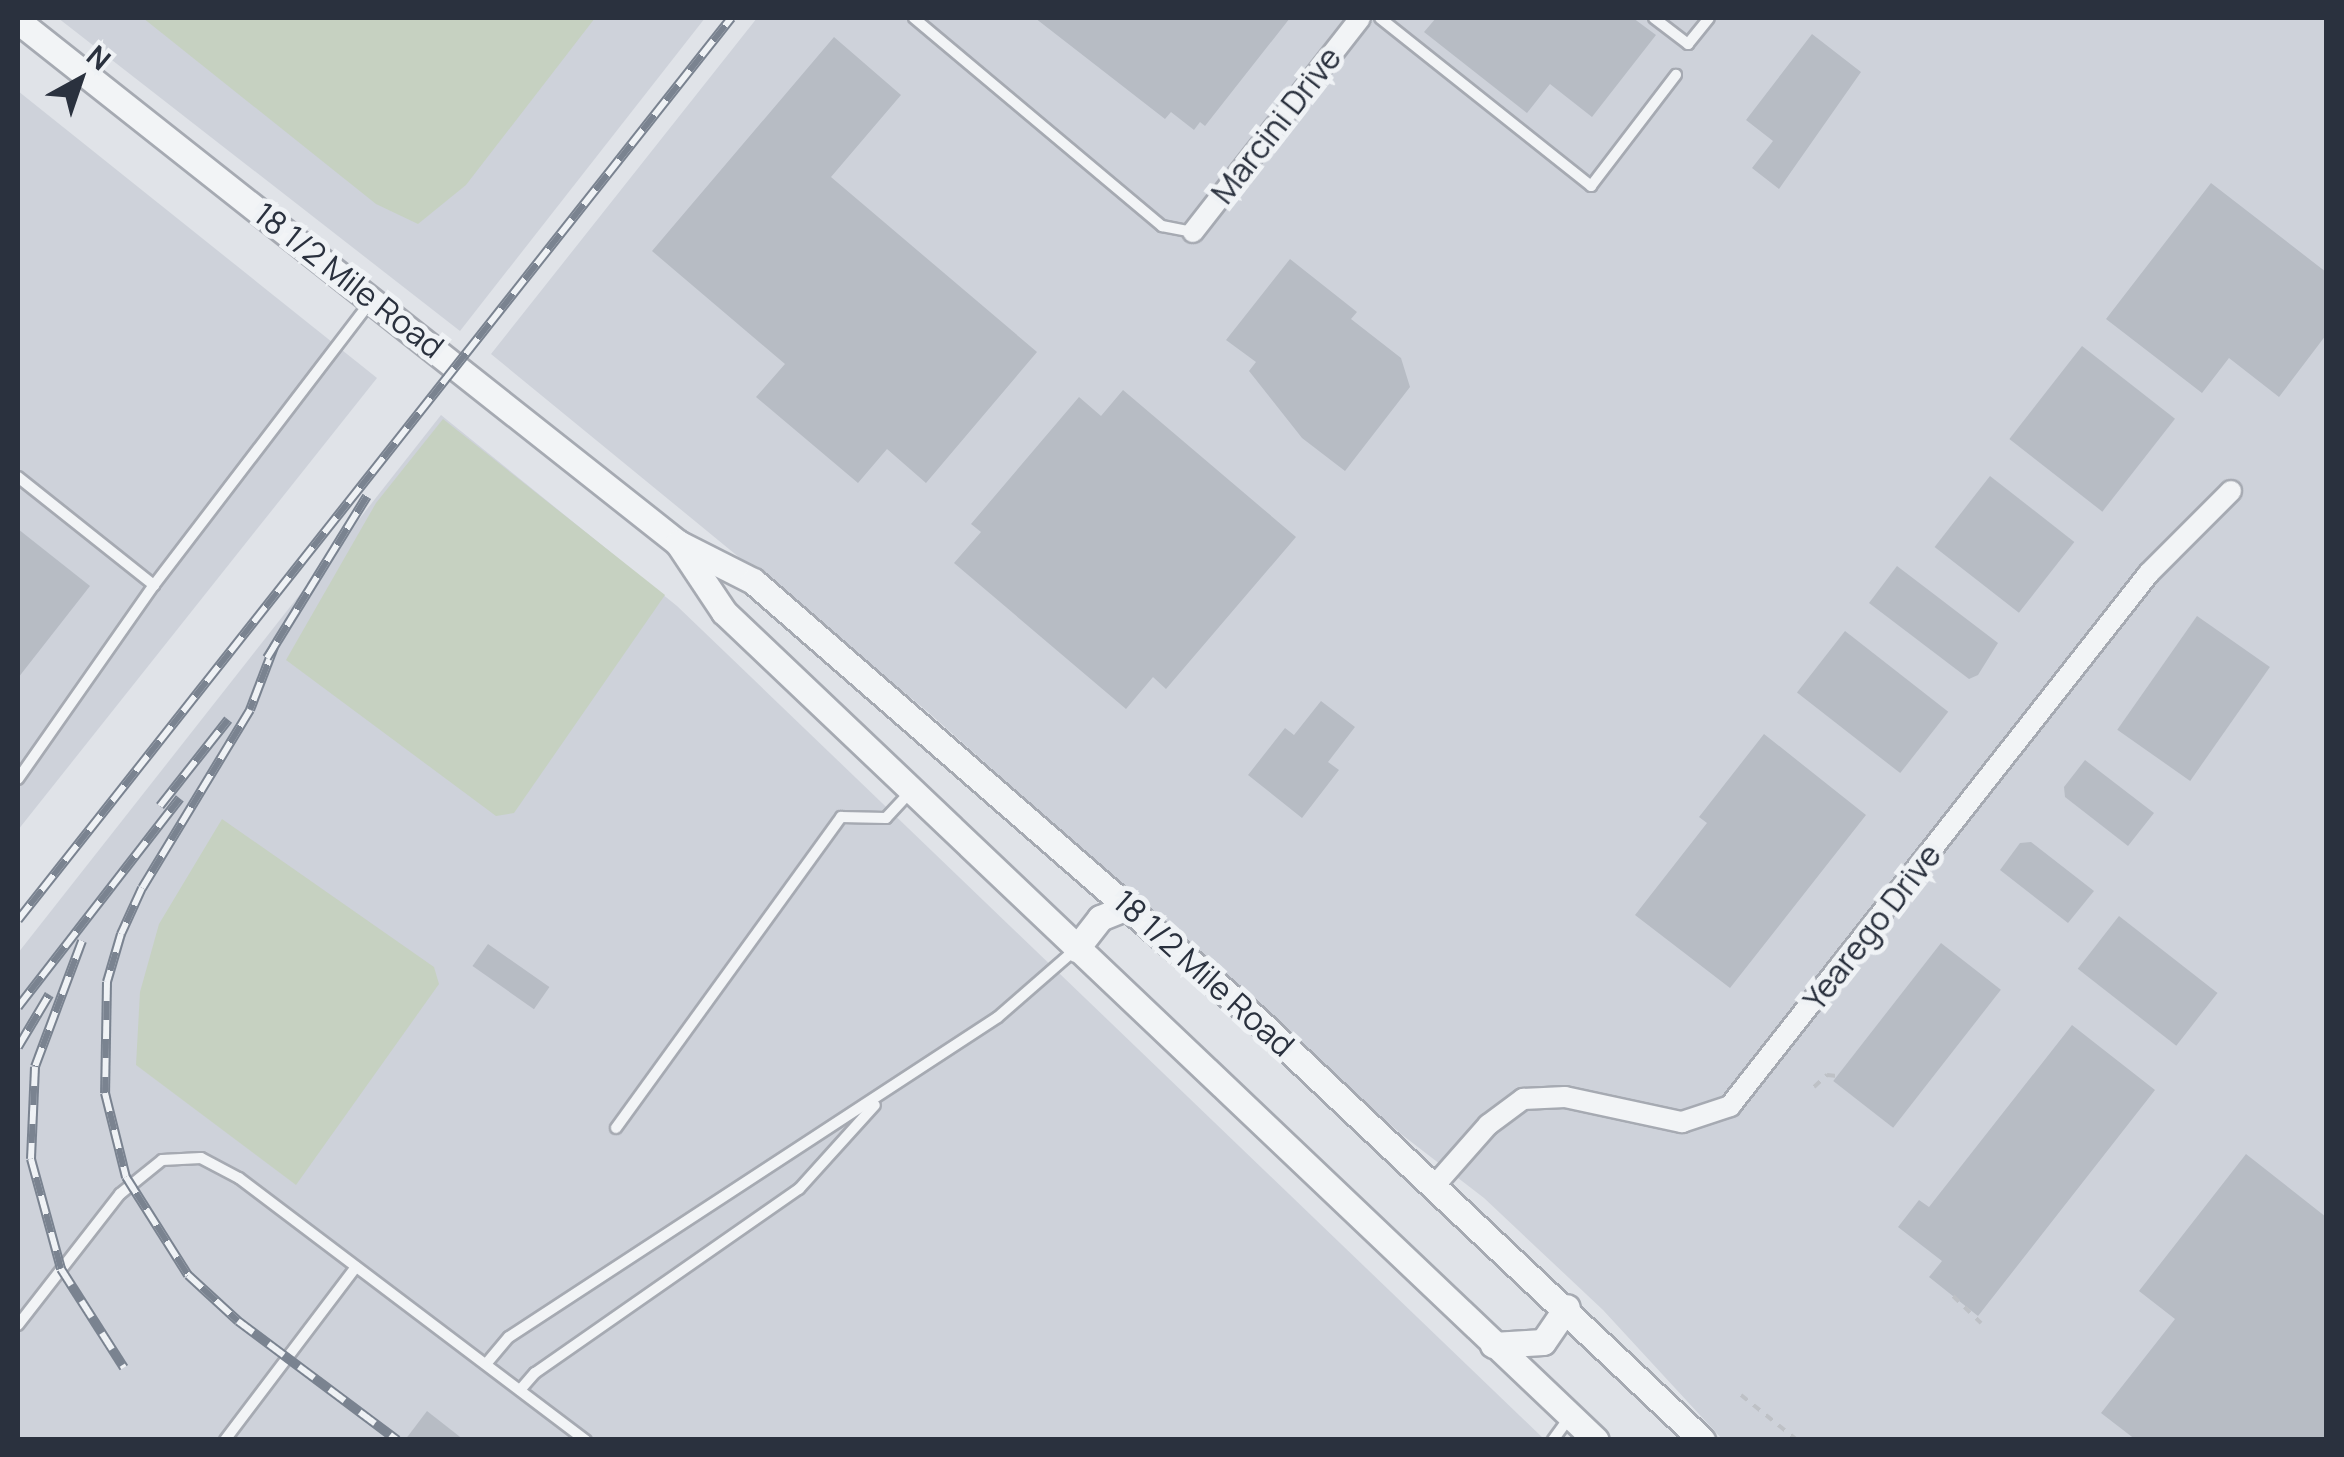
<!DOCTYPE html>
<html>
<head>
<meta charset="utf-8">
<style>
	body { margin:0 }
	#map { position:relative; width:2344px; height:1457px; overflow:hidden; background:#e0e3e8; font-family:Manrope,sans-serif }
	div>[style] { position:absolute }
	.built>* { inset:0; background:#ced2da }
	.green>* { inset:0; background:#c6d1c1 }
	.building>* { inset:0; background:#b7bcc4; transform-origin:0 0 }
	.path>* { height:4px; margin-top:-2px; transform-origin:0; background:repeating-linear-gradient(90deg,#bec1c6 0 8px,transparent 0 16px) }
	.roads { filter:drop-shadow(2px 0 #a6aab2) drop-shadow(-2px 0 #a6aab2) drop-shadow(0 2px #a6aab2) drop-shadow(0 -2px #a6aab2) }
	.service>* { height:10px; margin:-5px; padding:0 5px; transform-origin:5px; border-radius:5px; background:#f2f4f6 }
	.minor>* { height:20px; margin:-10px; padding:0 10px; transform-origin:10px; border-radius:10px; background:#f2f4f6 }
	.tertiary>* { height:25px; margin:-12.5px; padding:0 12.5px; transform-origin:12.5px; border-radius:12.5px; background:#f2f4f6 }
	.rail>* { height:10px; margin-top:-5px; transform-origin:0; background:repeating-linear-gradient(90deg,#eff2f5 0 19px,#7a8390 0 38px); box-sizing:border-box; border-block:2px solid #7a8390 }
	span { translate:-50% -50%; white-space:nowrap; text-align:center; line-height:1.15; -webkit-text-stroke:10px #eff2f5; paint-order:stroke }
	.street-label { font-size:32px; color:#2a313e }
	.frame { position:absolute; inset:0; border:20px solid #2a313e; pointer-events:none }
	.north { position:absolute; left:30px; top:30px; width:100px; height:100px; -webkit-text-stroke:8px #eff2f5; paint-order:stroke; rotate:40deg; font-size:28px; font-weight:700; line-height:40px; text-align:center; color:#2a313e }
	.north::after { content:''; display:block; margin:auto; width:35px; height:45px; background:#2a313e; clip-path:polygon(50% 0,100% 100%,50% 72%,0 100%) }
</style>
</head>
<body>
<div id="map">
	<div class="built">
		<i style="clip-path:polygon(58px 18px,705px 18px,460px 331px)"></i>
		<i style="clip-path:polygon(757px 18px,2326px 18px,2326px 1439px,1722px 1439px,1603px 1310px,1484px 1198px,1401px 1134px,928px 712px,491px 354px)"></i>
		<i style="clip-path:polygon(18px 91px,377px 378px,18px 830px)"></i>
		<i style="clip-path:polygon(441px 415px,677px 606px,1544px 1439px,18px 1439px,18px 953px)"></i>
	</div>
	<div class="green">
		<i style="clip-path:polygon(143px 18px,595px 18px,466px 185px,418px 224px,376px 204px)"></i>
		<i style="clip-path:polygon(443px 419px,665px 595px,514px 813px,496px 816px,286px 660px,376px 503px)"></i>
		<i style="clip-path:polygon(222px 819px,434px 967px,439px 984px,296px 1185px,136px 1065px,140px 992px,159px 924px)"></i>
	</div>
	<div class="building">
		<i style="clip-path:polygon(1035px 18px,1290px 18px,1205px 126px,1200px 122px,1194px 130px,1171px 112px,1165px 119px)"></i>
		<i style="clip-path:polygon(1436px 18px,1633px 18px,1656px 35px,1592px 117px,1550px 84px,1527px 113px,1424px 32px)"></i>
		<i style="clip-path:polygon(1812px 34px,1861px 72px,1779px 189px,1752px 168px,1773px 141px,1746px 120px)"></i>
		<i style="clip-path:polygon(834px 37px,901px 95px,831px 177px,1037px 352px,926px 483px,887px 449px,858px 483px,756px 397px,785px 364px,652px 251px)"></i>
		<i style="clip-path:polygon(2211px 183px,2326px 272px,2326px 335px,2279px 397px,2229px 358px,2202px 393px,2106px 319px)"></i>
		<i style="clip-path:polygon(1290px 259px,1357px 312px,1351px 319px,1401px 358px,1410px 387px,1345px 471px,1302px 438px,1249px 371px,1256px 362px,1226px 340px)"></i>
		<i style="left:2082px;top:346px;width:118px;height:118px;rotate:38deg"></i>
		<i style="clip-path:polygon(1123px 390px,1296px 537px,1166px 689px,1153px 677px,1126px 709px,954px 563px,981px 532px,971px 524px,1079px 397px,1101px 416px)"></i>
		<i style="left:1990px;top:476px;width:107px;height:90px;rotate:38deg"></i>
		<i style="clip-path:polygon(18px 529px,90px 586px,18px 678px)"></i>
		<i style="clip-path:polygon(1897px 566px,1998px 643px,1978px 675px,1969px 679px,1869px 603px)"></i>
		<i style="left:2197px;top:616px;width:89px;height:139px;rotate:35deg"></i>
		<i style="left:1845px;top:631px;width:131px;height:78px;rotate:38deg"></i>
		<i style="clip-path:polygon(1321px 701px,1355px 727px,1328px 762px,1339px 770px,1302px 818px,1248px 775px,1285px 728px,1294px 735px)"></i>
		<i style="clip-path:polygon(1764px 734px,1866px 815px,1730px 988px,1635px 915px,1707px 823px,1699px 817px)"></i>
		<i style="clip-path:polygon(2085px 760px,2154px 813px,2128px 846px,2065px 797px,2064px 787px)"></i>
		<i style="clip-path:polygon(2031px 842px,2094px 891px,2068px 923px,2000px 870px,2020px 843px)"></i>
		<i style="left:2119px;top:916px;width:125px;height:67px;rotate:38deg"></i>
		<i style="left:1941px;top:943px;width:76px;height:175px;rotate:38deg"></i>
		<i style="left:488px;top:944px;width:75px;height:27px;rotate:35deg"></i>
		<i style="clip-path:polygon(2072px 1025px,2155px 1090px,1978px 1316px,1929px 1277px,1942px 1261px,1898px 1227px,1919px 1200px,1929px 1207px)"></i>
		<i style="clip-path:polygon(2246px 1154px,2326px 1217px,2326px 1440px,2136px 1440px,2101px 1413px,2175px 1319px,2139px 1291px)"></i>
		<i style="clip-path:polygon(427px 1411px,464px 1440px,405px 1440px)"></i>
	</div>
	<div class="path">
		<i style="left:1814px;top:1087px;width:18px;rotate:-43deg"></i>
		<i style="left:1827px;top:1075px;width:10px;rotate:6deg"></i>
		<i style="left:1953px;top:1296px;width:39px;rotate:44deg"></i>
		<i style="left:1741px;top:1395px;width:72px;rotate:38.8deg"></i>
	</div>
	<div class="roads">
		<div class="service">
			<i style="left:914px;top:18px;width:324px;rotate:40deg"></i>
			<i style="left:1162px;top:226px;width:32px;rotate:11deg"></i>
			<i style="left:1380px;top:18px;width:270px;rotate:38.5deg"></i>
			<i style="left:1591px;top:186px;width:140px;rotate:-52.6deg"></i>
			<i style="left:1654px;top:18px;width:43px;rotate:37.4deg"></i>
			<i style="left:1688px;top:44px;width:33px;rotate:-51deg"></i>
			<i style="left:18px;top:477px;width:174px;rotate:38.5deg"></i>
			<i style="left:18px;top:779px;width:237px;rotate:-55deg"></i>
			<i style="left:154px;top:585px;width:359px;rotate:-52.6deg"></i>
			<i style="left:616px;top:1128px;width:384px;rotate:-54.1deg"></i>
			<i style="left:841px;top:817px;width:45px;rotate:1.3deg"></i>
			<i style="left:886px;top:818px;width:35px;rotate:-47deg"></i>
			<i style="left:18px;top:1325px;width:166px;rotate:-52.1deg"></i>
			<i style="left:120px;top:1194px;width:54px;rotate:-39deg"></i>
			<i style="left:162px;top:1160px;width:39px;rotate:-3deg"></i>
			<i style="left:201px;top:1158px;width:43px;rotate:27.8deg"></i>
			<i style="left:239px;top:1178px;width:435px;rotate:37.1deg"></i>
			<i style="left:486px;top:1364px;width:35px;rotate:-50deg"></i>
			<i style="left:509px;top:1337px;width:584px;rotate:-33.2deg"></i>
			<i style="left:998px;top:1017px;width:103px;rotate:-41.1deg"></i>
			<i style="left:520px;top:1390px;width:23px;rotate:-49deg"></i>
			<i style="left:535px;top:1373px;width:322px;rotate:-34.9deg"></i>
			<i style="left:799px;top:1189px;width:113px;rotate:-47.9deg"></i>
			<i style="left:225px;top:1440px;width:217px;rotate:-52.9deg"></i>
			<i style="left:1553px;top:1440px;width:29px;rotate:-54deg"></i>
		</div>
		<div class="minor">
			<i style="left:1193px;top:232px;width:271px;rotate:-52deg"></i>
			<i style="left:1436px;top:1184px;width:79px;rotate:-48.6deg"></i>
			<i style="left:1488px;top:1125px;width:44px;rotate:-36.6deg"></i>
			<i style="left:1523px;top:1099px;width:42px;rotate:-2.7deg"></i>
			<i style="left:1565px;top:1097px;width:120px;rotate:12.1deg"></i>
			<i style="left:1682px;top:1122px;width:51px;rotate:-18.4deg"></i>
			<i style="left:1730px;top:1106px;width:678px;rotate:-51.83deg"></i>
			<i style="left:2149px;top:573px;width:116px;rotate:-45deg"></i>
		</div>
		<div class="tertiary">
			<i style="left:18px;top:21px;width:841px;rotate:38.34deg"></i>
			<i style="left:678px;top:543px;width:84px;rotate:26.9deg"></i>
			<i style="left:753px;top:581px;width:668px;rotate:41.06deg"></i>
			<i style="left:1257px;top:1020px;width:612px;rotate:43.34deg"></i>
			<i style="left:678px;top:543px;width:83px;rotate:56.3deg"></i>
			<i style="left:724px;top:612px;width:1202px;rotate:43.52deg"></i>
			<i style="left:1076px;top:949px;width:39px;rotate:-52deg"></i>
			<i style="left:1100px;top:918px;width:31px;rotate:-22deg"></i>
			<i style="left:1493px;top:1345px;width:50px;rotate:-3.4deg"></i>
			<i style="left:1543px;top:1342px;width:42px;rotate:-55.6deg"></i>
		</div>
	</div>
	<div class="rail">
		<i style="left:274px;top:647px;width:67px;rotate:110.9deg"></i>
		<i style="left:250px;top:710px;width:208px;rotate:121.2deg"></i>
		<i style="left:142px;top:888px;width:51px;rotate:114.5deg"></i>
		<i style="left:121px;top:934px;width:50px;rotate:106.3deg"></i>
		<i style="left:107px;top:982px;width:111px;rotate:91deg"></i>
		<i style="left:105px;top:1093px;width:87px;rotate:76deg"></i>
		<i style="left:126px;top:1177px;width:116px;rotate:57.7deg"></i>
		<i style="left:188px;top:1275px;width:68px;rotate:42.6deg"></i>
		<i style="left:238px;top:1321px;width:199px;rotate:36.8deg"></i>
		<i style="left:267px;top:658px;width:190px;rotate:-58.3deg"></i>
		<i style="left:160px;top:806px;width:110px;rotate:-51.7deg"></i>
		<i style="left:18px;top:920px;width:1150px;rotate:-51.67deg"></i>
		<i style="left:82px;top:941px;width:134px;rotate:110.5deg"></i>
		<i style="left:35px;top:1067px;width:92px;rotate:92.5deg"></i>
		<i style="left:31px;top:1159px;width:114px;rotate:74.7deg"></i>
		<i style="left:61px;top:1269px;width:117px;rotate:57.5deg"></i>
		<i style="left:18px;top:1007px;width:264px;rotate:-52.2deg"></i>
		<i style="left:18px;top:1047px;width:61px;rotate:-59.2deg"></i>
	</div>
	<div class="street-label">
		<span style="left:1276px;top:125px;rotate:-52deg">Marcini Drive</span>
		<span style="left:349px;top:280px;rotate:38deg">18 1/2 Mile Road</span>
		<span style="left:1872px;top:927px;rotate:-52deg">Yearego Drive</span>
		<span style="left:1204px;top:973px;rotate:42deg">18 1/2 Mile Road</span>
	</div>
	<div class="frame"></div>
	<div class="north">N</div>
</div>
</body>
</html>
